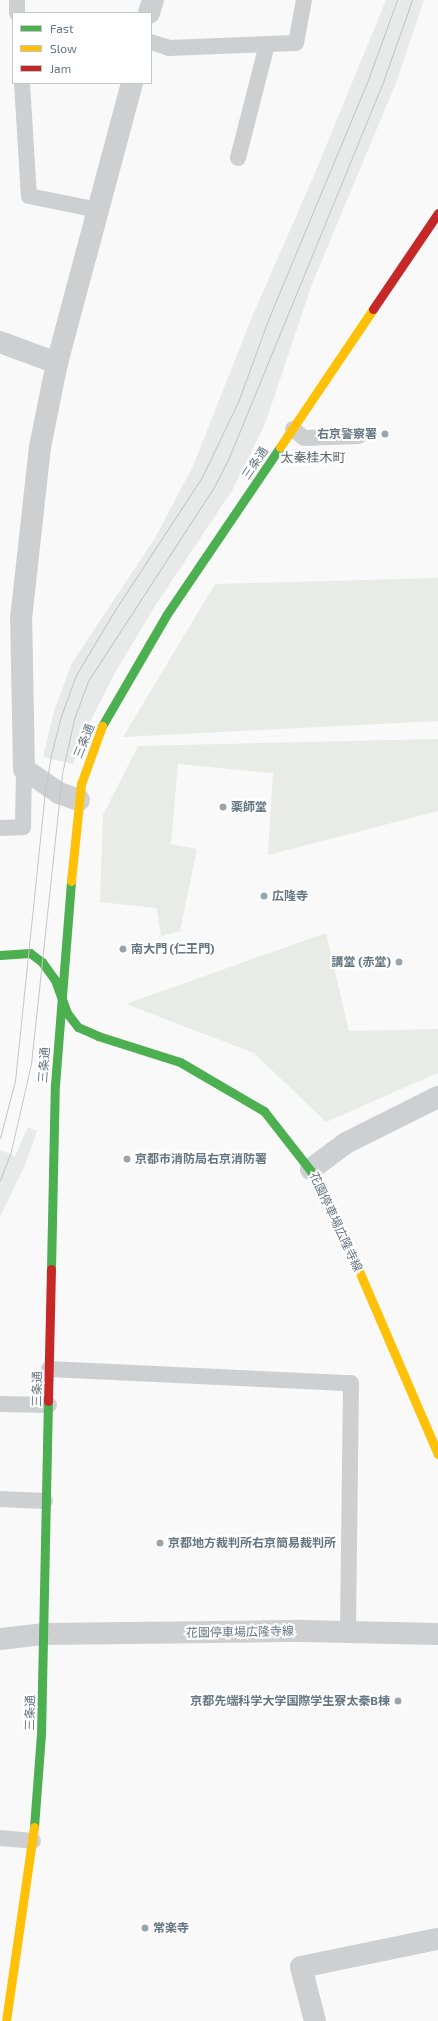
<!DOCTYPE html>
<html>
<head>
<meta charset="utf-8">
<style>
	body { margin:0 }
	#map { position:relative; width:438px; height:2021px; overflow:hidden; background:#f9f9f9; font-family:"Exo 2","Noto Sans JP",sans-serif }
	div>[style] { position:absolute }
	.built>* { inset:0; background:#e8e9e9 }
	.green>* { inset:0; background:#e8ebe6 }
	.lane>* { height:16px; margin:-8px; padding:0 8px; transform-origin:8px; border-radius:8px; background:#cecfd0 }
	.street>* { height:22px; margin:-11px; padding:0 11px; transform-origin:11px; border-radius:11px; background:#cecfd0 }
	.fast>* { height:9px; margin:-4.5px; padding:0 4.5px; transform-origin:4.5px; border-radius:4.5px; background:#4caf50 }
	.slow>* { height:9px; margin:-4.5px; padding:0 4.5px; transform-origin:4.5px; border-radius:4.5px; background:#ffc107 }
	.jam>* { height:9px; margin:-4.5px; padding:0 4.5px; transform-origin:4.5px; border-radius:4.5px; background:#c62828 }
	.tram>* { height:1px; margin:-0.5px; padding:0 0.5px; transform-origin:0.5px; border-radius:0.5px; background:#c3c5c6 }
	.dots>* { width:11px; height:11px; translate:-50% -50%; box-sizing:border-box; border:2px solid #fff; border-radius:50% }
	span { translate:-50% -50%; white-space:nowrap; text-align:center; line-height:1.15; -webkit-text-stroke:4px #fff; paint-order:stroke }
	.poi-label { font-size:12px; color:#657683; font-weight:700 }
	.right { translate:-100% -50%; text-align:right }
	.left { translate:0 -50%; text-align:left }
	.street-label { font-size:12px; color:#657683 }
	.neighbourhood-label { font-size:13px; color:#57646e }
	.legend { position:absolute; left:12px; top:12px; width:140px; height:72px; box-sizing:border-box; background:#fff; border:1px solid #c1c8cd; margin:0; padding:5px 7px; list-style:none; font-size:12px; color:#657683 }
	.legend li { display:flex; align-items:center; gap:8px; height:20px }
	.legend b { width:20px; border:1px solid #c1c8cd }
</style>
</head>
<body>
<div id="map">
	<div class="built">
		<i style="clip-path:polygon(386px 0,424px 0,396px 83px,312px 284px,265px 424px,233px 489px,155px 606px,116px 671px,93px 716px,73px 764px,43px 757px,54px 711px,72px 663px,155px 538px,193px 466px,252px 317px,315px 173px)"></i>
		<i style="clip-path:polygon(28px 1127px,37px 1131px,25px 1165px,0 1217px,0 1150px,15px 1156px)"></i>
	</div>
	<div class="green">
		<i style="clip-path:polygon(438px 578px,438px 721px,123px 737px,215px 584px)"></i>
		<i style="clip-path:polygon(438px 739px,438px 811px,268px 855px,273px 773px,178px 764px,171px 844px,197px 849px,180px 931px,161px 936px,157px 908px,100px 902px,103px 815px,138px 746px)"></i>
		<i style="clip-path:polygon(326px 933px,349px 1031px,438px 1029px,438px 1073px,326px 1122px,254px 1053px,126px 1004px)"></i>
	</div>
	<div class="lane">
		<i style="left:17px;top:0;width:13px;rotate:90deg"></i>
		<i style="left:151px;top:42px;width:19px;rotate:18deg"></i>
		<i style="left:169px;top:48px;width:127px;rotate:-2.3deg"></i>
		<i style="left:296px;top:43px;width:44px;rotate:-79.5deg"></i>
		<i style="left:22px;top:83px;width:113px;rotate:86.5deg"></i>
		<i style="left:29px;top:196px;width:70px;rotate:11.5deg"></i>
		<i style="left:238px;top:158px;width:118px;rotate:-75.7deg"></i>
		<i style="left:293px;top:429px;width:14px;rotate:39deg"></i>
		<i style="left:304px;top:438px;width:55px;rotate:-2.1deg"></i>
		<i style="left:0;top:828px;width:23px;rotate:-2deg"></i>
		<i style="left:23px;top:827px;width:58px;rotate:-89deg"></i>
		<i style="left:49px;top:1369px;width:302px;rotate:2.7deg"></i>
		<i style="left:351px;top:1383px;width:250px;rotate:90.7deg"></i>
		<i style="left:0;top:1404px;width:49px;rotate:1.2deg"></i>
		<i style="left:0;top:1499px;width:45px;rotate:2.5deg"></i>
		<i style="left:0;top:1838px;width:33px;rotate:5deg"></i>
	</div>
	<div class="street">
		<i style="left:149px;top:13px;width:14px;rotate:-73deg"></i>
		<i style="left:0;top:342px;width:61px;rotate:20.2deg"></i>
		<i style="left:79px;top:800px;width:21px;rotate:-161deg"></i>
		<i style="left:59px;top:793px;width:42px;rotate:-145.6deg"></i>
		<i style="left:24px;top:769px;width:150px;rotate:-91.1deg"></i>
		<i style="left:21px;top:619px;width:173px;rotate:-83.7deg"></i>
		<i style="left:40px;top:447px;width:86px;rotate:-78.6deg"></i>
		<i style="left:57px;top:363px;width:290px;rotate:-75deg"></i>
		<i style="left:311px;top:1169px;width:44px;rotate:-36.6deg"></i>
		<i style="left:346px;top:1143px;width:103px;rotate:-26.6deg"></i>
		<i style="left:0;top:1639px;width:43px;rotate:-6.6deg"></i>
		<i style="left:43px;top:1634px;width:259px;rotate:-0.7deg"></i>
		<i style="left:302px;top:1631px;width:136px;rotate:1.3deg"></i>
		<i style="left:315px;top:2021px;width:56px;rotate:-104.5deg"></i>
		<i style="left:301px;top:1967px;width:140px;rotate:-11.6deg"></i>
	</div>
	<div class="fast">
		<i style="left:102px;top:726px;width:129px;rotate:-59.9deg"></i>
		<i style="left:167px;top:614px;width:202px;rotate:-55.9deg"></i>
		<i style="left:0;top:955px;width:30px;rotate:-4deg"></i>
		<i style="left:30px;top:953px;width:15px;rotate:37deg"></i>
		<i style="left:42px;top:962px;width:22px;rotate:54deg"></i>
		<i style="left:55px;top:980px;width:35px;rotate:70deg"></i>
		<i style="left:67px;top:1013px;width:18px;rotate:52deg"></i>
		<i style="left:78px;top:1027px;width:22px;rotate:24deg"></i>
		<i style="left:98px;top:1036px;width:86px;rotate:17.6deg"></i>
		<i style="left:180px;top:1062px;width:97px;rotate:30.3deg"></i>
		<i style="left:264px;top:1111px;width:93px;rotate:52deg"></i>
		<i style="left:321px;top:1184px;width:87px;rotate:66.4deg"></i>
		<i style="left:51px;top:1269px;width:184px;rotate:-88.8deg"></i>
		<i style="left:55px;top:1085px;width:205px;rotate:-85.5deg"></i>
		<i style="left:34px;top:1827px;width:93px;rotate:-85.7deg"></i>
		<i style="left:41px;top:1734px;width:333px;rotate:-88.8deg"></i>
	</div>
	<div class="slow">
		<i style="left:280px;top:447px;width:166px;rotate:-56deg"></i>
		<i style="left:71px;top:881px;width:98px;rotate:-84.1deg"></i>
		<i style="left:81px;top:784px;width:62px;rotate:-70.1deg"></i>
		<i style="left:356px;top:1264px;width:207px;rotate:66.7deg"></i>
		<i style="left:6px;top:2021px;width:196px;rotate:-81.8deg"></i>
	</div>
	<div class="jam">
		<i style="left:373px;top:309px;width:116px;rotate:-55.9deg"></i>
		<i style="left:48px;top:1401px;width:132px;rotate:-88.7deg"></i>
	</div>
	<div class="tram">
		<i style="left:0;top:1138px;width:59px;rotate:-75.3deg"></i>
		<i style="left:15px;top:1081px;width:284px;rotate:-84.1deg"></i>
		<i style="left:44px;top:798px;width:44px;rotate:-80.8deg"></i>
		<i style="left:51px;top:755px;width:40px;rotate:-75.6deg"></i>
		<i style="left:61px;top:716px;width:44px;rotate:-69.9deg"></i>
		<i style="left:76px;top:675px;width:76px;rotate:-59deg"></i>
		<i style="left:115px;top:610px;width:159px;rotate:-56.8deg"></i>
		<i style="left:202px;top:477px;width:83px;rotate:-64.4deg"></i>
		<i style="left:238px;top:402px;width:87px;rotate:-69.9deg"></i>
		<i style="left:268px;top:320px;width:263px;rotate:-67.4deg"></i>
		<i style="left:369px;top:77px;width:82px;rotate:-70deg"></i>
		<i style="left:0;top:1180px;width:31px;rotate:-69deg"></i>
		<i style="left:11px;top:1151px;width:89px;rotate:-77.1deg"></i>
		<i style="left:31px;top:1064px;width:292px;rotate:-83.9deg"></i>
		<i style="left:62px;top:774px;width:56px;rotate:-77.7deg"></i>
		<i style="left:74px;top:719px;width:40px;rotate:-69.8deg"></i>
		<i style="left:88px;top:681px;width:231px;rotate:-57deg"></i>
		<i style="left:214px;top:487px;width:30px;rotate:-63deg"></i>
		<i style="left:228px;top:460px;width:409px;rotate:-67.7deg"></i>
		<i style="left:383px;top:82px;width:87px;rotate:-70.5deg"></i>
	</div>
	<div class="dots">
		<i style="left:385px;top:434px;background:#99a4ac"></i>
		<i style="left:223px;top:807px;background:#99a4ac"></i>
		<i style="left:264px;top:896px;background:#99a4ac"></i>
		<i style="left:123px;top:949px;background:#99a4ac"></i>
		<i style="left:399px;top:962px;background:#99a4ac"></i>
		<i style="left:127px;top:1159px;background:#99a4ac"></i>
		<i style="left:160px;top:1543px;background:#99a4ac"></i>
		<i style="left:398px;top:1701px;background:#99a4ac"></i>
		<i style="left:145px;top:1928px;background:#99a4ac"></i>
	</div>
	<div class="poi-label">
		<span class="right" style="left:377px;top:434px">右京警察署</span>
		<span class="left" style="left:231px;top:807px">薬師堂</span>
		<span class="left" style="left:272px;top:896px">広隆寺</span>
		<span class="left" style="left:131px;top:949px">南大門 (仁王門)</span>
		<span class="right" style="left:391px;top:962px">講堂 (赤堂)</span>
		<span class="left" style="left:135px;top:1159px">京都市消防局右京消防署</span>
		<span class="left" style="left:168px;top:1543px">京都地方裁判所右京簡易裁判所</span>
		<span class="right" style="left:390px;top:1701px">京都先端科学大学国際学生寮太秦B棟</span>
		<span class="left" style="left:153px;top:1928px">常楽寺</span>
	</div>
	<div class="street-label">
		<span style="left:255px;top:463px;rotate:-56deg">三条通</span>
		<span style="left:84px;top:741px;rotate:-68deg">三条通</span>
		<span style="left:44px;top:1065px;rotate:-86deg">三条通</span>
		<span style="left:336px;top:1222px;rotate:65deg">花園停車場広隆寺線</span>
		<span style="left:37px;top:1389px;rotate:-89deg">三条通</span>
		<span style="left:240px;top:1632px;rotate:-1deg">花園停車場広隆寺線</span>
		<span style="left:30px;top:1713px;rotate:-89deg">三条通</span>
	</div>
	<div class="neighbourhood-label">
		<span style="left:313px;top:457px">太秦桂木町</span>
	</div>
	<ul class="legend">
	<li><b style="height:5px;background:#4caf50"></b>Fast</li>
	<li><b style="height:5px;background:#ffc107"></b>Slow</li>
	<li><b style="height:5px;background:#c62828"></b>Jam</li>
	</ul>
</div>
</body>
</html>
